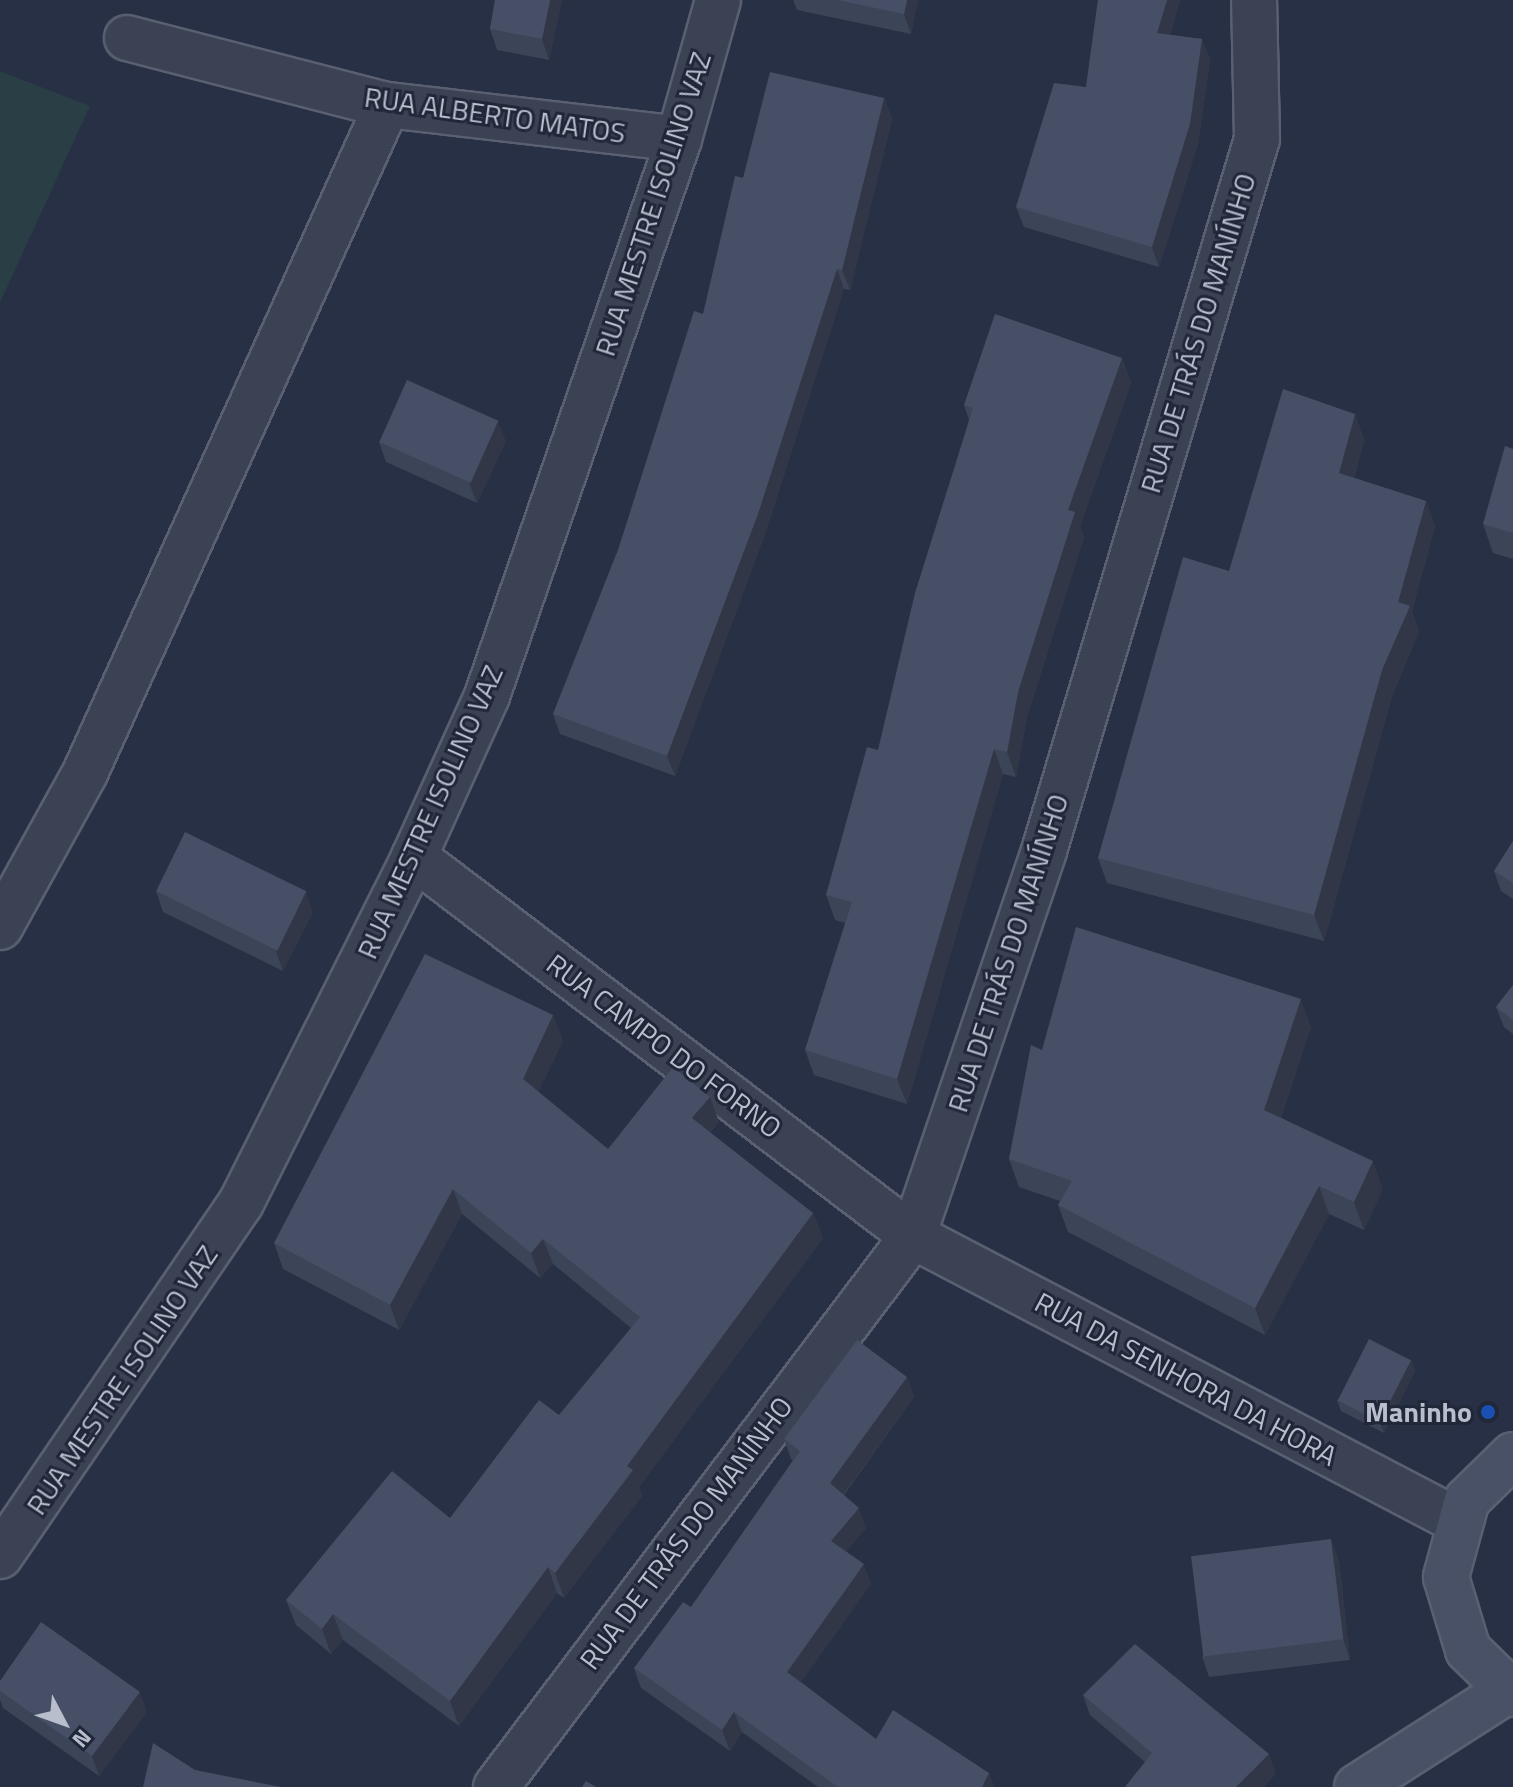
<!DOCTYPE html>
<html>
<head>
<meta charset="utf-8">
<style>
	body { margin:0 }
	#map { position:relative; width:1513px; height:1787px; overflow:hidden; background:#273044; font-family:"Titillium Web",sans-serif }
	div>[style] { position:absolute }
	.green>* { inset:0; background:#293e45 }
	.roads { filter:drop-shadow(2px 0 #5a6071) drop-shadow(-2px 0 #5a6071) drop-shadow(0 2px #5a6071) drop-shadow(0 -2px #5a6071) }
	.street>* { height:44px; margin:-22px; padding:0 22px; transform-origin:22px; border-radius:22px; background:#3b4253 }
	.secondary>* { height:44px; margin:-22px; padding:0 22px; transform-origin:22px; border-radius:22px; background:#495166 }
	.wall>* { inset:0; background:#3c4458 }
	.shaded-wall>* { inset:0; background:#313747 }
	.building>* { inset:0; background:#464f66; transform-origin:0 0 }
	.dots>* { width:22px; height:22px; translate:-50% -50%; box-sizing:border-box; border:4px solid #202739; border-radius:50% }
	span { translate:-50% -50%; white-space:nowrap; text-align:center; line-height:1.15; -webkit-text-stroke:6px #202739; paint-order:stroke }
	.street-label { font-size:28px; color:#b9becd }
	.poi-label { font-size:28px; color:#b9becd; font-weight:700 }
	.right { translate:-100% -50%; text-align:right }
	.north { position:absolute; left:24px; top:1683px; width:80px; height:80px; -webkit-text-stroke:6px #202739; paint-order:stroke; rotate:131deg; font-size:22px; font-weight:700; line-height:32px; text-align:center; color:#b9becd }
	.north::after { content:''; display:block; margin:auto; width:28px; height:36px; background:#b9becd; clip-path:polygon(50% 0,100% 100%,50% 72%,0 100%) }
</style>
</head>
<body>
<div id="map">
	<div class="green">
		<i style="clip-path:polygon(0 71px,90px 106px,0 303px)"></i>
	</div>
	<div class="roads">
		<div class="street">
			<i style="left:127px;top:38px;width:268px;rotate:14.5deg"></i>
			<i style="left:387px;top:105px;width:294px;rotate:6.6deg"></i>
			<i style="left:414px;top:857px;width:627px;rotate:37.22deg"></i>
			<i style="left:913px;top:1236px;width:615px;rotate:27.61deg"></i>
			<i style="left:0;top:927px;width:176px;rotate:-61.1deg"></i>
			<i style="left:85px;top:773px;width:733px;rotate:-65.67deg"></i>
			<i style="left:0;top:1556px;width:427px;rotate:-55.7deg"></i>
			<i style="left:241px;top:1203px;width:387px;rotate:-63.4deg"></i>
			<i style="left:414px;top:857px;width:177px;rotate:-65.6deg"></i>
			<i style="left:487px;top:696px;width:589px;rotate:-70.98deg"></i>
			<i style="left:679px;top:139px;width:144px;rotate:-74.3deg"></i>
			<i style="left:496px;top:1787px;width:691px;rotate:-52.88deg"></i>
			<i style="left:913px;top:1236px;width:407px;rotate:-71.2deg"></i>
			<i style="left:1044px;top:851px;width:743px;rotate:-73.35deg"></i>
			<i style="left:1257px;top:139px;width:139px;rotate:-91.2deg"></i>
		</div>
		<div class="secondary">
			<i style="left:1513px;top:1455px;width:64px;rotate:135.6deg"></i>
			<i style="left:1467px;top:1500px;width:80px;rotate:105.3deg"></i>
			<i style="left:1446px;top:1577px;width:76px;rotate:73.2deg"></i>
			<i style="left:1468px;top:1650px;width:63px;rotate:44.4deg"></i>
			<i style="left:1357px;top:1787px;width:178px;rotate:-32.6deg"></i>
		</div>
	</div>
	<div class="wall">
		<i style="clip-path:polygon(495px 0,562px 0,549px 60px,497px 50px,490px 29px)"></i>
		<i style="clip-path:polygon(793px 0,918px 0,911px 34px,797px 10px)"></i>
		<i style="clip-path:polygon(1098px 0,1180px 0,1170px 35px,1202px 39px,1210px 60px,1198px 144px,1159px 267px,1024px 227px,1016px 207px,1086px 87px)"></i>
		<i style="clip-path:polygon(884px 98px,892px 119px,850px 290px,844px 289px,765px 534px,675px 776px,560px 734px,553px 714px,618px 550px,703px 314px,743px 178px)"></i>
		<i style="clip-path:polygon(1122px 358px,1131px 383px,1080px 526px,1084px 537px,1027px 717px,1016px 777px,1003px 774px,907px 1104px,814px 1075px,805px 1050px,845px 923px,835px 920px,826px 895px,878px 750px,969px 420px,964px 405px)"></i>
		<i style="clip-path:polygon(1355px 414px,1364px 440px,1354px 478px,1426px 501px,1435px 526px,1412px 611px,1419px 632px,1392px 696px,1324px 941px,1107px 883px,1098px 858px,1229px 571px)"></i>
		<i style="clip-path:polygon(506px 441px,477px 503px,386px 462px,379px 442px)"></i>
		<i style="clip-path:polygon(1513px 449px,1513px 559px,1493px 553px,1483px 524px)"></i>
		<i style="clip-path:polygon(1513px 841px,1513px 899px,1501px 891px,1494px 871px)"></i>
		<i style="clip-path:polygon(156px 891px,313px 912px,283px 971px,163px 912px)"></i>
		<i style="clip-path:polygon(1513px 985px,1513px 1034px,1504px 1027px,1496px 1007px)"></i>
		<i style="clip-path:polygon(553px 1015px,563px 1041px,538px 1092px,608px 1149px,719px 1122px,710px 1133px,813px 1213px,823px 1238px,639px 1487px,642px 1496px,564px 1598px,557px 1593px,459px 1726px,343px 1640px,331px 1654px,296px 1625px,286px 1600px,450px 1518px,559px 1415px,631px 1328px,553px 1264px,540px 1278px,462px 1214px,399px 1330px,283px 1269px,274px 1243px)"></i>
		<i style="clip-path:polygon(1311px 1027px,1281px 1117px,1383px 1189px,1364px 1230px,1329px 1214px,1265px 1335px,1068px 1232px,1058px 1205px,1060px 1201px,1019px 1187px,1009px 1159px,1042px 1050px)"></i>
		<i style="clip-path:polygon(1411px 1360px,1415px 1371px,1384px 1433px,1341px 1411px,1337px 1400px)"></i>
		<i style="clip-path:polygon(907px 1377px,914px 1397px,844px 1495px,866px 1528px,846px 1551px,871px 1584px,801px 1682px,876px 1739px,989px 1773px,994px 1787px,818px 1787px,742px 1732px,730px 1751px,641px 1688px,634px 1668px,691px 1607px,793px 1460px,791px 1459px,784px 1439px)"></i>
		<i style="clip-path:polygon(1339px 1560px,1350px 1660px,1209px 1677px,1202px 1656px)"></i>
		<i style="clip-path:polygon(0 1681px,147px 1712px,99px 1776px,3px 1708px,0 1700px)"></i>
		<i style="clip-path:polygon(1083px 1695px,1276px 1774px,1145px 1762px,1090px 1715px)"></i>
	</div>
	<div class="shaded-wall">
		<i style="clip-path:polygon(550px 0,562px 0,549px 60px,542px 39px)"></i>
		<i style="clip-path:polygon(907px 0,918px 0,911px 34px,904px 14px)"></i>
		<i style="clip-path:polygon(1167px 0,1180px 0,1164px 54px,1157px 33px)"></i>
		<i style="clip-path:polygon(1202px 39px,1210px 60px,1198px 144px,1159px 267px,1152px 247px)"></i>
		<i style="clip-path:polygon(884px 98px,892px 119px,850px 290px,842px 270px)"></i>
		<i style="clip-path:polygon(837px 269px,844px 289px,765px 534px,675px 776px,667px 756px)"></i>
		<i style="clip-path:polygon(1122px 358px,1131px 383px,1080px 526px,1084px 537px,1027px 717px,1016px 777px,1007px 752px,1018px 692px,1068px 510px)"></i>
		<i style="clip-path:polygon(1355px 414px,1364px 440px,1348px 498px,1339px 473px)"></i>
		<i style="clip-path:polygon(498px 421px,506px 441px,477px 503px,469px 483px)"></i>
		<i style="clip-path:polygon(1426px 501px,1435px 526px,1412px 611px,1419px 632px,1392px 696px,1324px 941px,1314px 915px,1382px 670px,1398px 602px)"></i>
		<i style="clip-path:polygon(994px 749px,1003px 774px,907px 1104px,897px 1079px)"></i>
		<i style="clip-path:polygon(306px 892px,313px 912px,283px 971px,276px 951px)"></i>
		<i style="clip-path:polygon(1301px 999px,1311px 1027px,1274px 1137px,1264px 1110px)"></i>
		<i style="clip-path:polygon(553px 1015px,563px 1041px,532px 1105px,523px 1079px)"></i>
		<i style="clip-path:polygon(710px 1097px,719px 1122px,701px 1144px,692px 1118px)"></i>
		<i style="clip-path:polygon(1373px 1161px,1383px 1189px,1364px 1230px,1354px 1202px)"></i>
		<i style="clip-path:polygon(1319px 1186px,1329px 1214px,1265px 1335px,1255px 1308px)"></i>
		<i style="clip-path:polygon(453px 1189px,462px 1214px,399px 1330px,390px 1305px)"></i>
		<i style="clip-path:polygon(813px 1213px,823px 1238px,639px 1487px,642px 1496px,564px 1598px,555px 1573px,627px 1466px)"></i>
		<i style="clip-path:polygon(543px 1239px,553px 1264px,540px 1278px,531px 1253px)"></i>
		<i style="clip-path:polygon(1411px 1360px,1415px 1371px,1384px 1433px,1380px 1422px)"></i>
		<i style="clip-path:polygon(907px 1377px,914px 1397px,837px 1503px,830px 1483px)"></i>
		<i style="clip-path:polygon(859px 1508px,866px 1528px,838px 1561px,831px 1541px)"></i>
		<i style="clip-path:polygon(1331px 1539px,1339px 1560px,1350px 1660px,1343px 1639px)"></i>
		<i style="clip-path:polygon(864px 1564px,871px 1584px,794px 1692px,787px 1672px)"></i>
		<i style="clip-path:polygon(548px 1567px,557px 1593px,459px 1726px,450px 1701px)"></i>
		<i style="clip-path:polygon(333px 1614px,343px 1640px,331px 1654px,322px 1629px)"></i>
		<i style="clip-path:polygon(140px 1692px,147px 1712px,99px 1776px,92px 1756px)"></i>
		<i style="clip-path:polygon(734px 1712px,742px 1732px,730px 1751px,722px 1730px)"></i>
		<i style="clip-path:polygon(1269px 1754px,1276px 1774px,1264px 1787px,1236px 1787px)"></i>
		<i style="clip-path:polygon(989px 1773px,994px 1787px,982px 1787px)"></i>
	</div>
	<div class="building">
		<i style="clip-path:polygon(495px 0,550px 0,542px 39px,490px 29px)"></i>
		<i style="clip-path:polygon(837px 0,907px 0,904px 14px)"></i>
		<i style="clip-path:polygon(1098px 0,1167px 0,1157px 33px,1202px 39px,1190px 124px,1152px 247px,1016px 207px,1054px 83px,1086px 87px)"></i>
		<i style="clip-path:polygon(770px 72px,884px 98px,842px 270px,837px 269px,758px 514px,667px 756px,553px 714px,618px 550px,694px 311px,703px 314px,735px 176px,743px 178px)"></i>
		<i style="clip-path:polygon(995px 314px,1122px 358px,1068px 510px,1075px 512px,1018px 692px,1007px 752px,994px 749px,897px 1079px,805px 1050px,852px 902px,826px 895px,867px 747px,878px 750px,915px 593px,973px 408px,964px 405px)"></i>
		<i style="left:407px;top:380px;width:100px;height:68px;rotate:24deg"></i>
		<i style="clip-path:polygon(1283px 389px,1355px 414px,1339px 473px,1426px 501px,1398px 602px,1410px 606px,1382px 670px,1314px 915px,1098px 858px,1183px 557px,1229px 571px)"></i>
		<i style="clip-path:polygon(1505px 446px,1513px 449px,1513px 533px,1483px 524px)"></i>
		<i style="left:185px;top:832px;width:135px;height:66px;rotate:26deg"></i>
		<i style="clip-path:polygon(1513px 841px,1513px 883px,1494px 871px)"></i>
		<i style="clip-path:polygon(1076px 927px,1301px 999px,1264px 1110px,1373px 1161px,1354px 1202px,1319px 1186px,1255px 1308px,1058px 1205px,1072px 1181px,1009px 1159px,1031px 1045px,1042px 1050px)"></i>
		<i style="clip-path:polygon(425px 954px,553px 1015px,523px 1079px,608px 1149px,673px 1067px,710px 1097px,692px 1118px,813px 1213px,627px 1466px,633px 1470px,555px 1573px,548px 1567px,450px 1701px,333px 1614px,322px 1629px,286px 1600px,392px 1471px,450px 1518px,539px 1400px,559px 1415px,640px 1317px,543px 1239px,531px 1253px,453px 1189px,390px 1305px,274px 1243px)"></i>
		<i style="clip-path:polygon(1513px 985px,1513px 1020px,1496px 1007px)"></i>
		<i style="left:1369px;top:1339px;width:47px;height:69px;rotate:27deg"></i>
		<i style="clip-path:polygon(857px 1340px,907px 1377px,830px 1483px,859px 1508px,831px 1541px,864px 1564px,787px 1672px,876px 1739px,893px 1710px,989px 1773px,982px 1787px,838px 1787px,734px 1712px,722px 1730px,634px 1668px,683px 1602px,691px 1607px,800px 1451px,784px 1439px)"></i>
		<i style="left:1331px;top:1539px;width:101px;height:141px;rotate:83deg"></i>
		<i style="clip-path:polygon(41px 1622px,140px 1692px,92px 1756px,0 1691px,0 1681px)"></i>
		<i style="clip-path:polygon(1135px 1644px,1269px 1754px,1236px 1787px,1125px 1787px,1152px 1753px,1083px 1695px)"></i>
		<i style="clip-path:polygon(153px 1743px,195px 1770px,281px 1787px,143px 1787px)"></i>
		<i style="clip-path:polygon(586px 1781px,596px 1787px,582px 1787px)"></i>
	</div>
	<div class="dots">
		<i style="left:1488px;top:1412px;background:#1a4fb4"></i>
	</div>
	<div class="street-label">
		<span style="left:495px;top:115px;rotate:8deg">RUA ALBERTO MATOS</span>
		<span style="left:653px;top:204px;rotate:-72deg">RUA MESTRE ISOLINO VAZ</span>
		<span style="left:1198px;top:333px;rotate:-73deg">RUA DE TRÁS DO MANÍNHO</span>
		<span style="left:430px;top:812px;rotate:-66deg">RUA MESTRE ISOLINO VAZ</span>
		<span style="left:1008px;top:953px;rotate:-72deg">RUA DE TRÁS DO MANÍNHO</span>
		<span style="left:664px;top:1046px;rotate:37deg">RUA CAMPO DO FORNO</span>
		<span style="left:1186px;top:1379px;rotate:28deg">RUA DA SENHORA DA HORA</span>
		<span style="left:122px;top:1380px;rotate:-56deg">RUA MESTRE ISOLINO VAZ</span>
		<span style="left:686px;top:1533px;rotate:-53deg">RUA DE TRÁS DO MANÍNHO</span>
	</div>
	<div class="poi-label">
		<span class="right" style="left:1472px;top:1412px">Maninho</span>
	</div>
	<div class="north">N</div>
</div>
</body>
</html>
